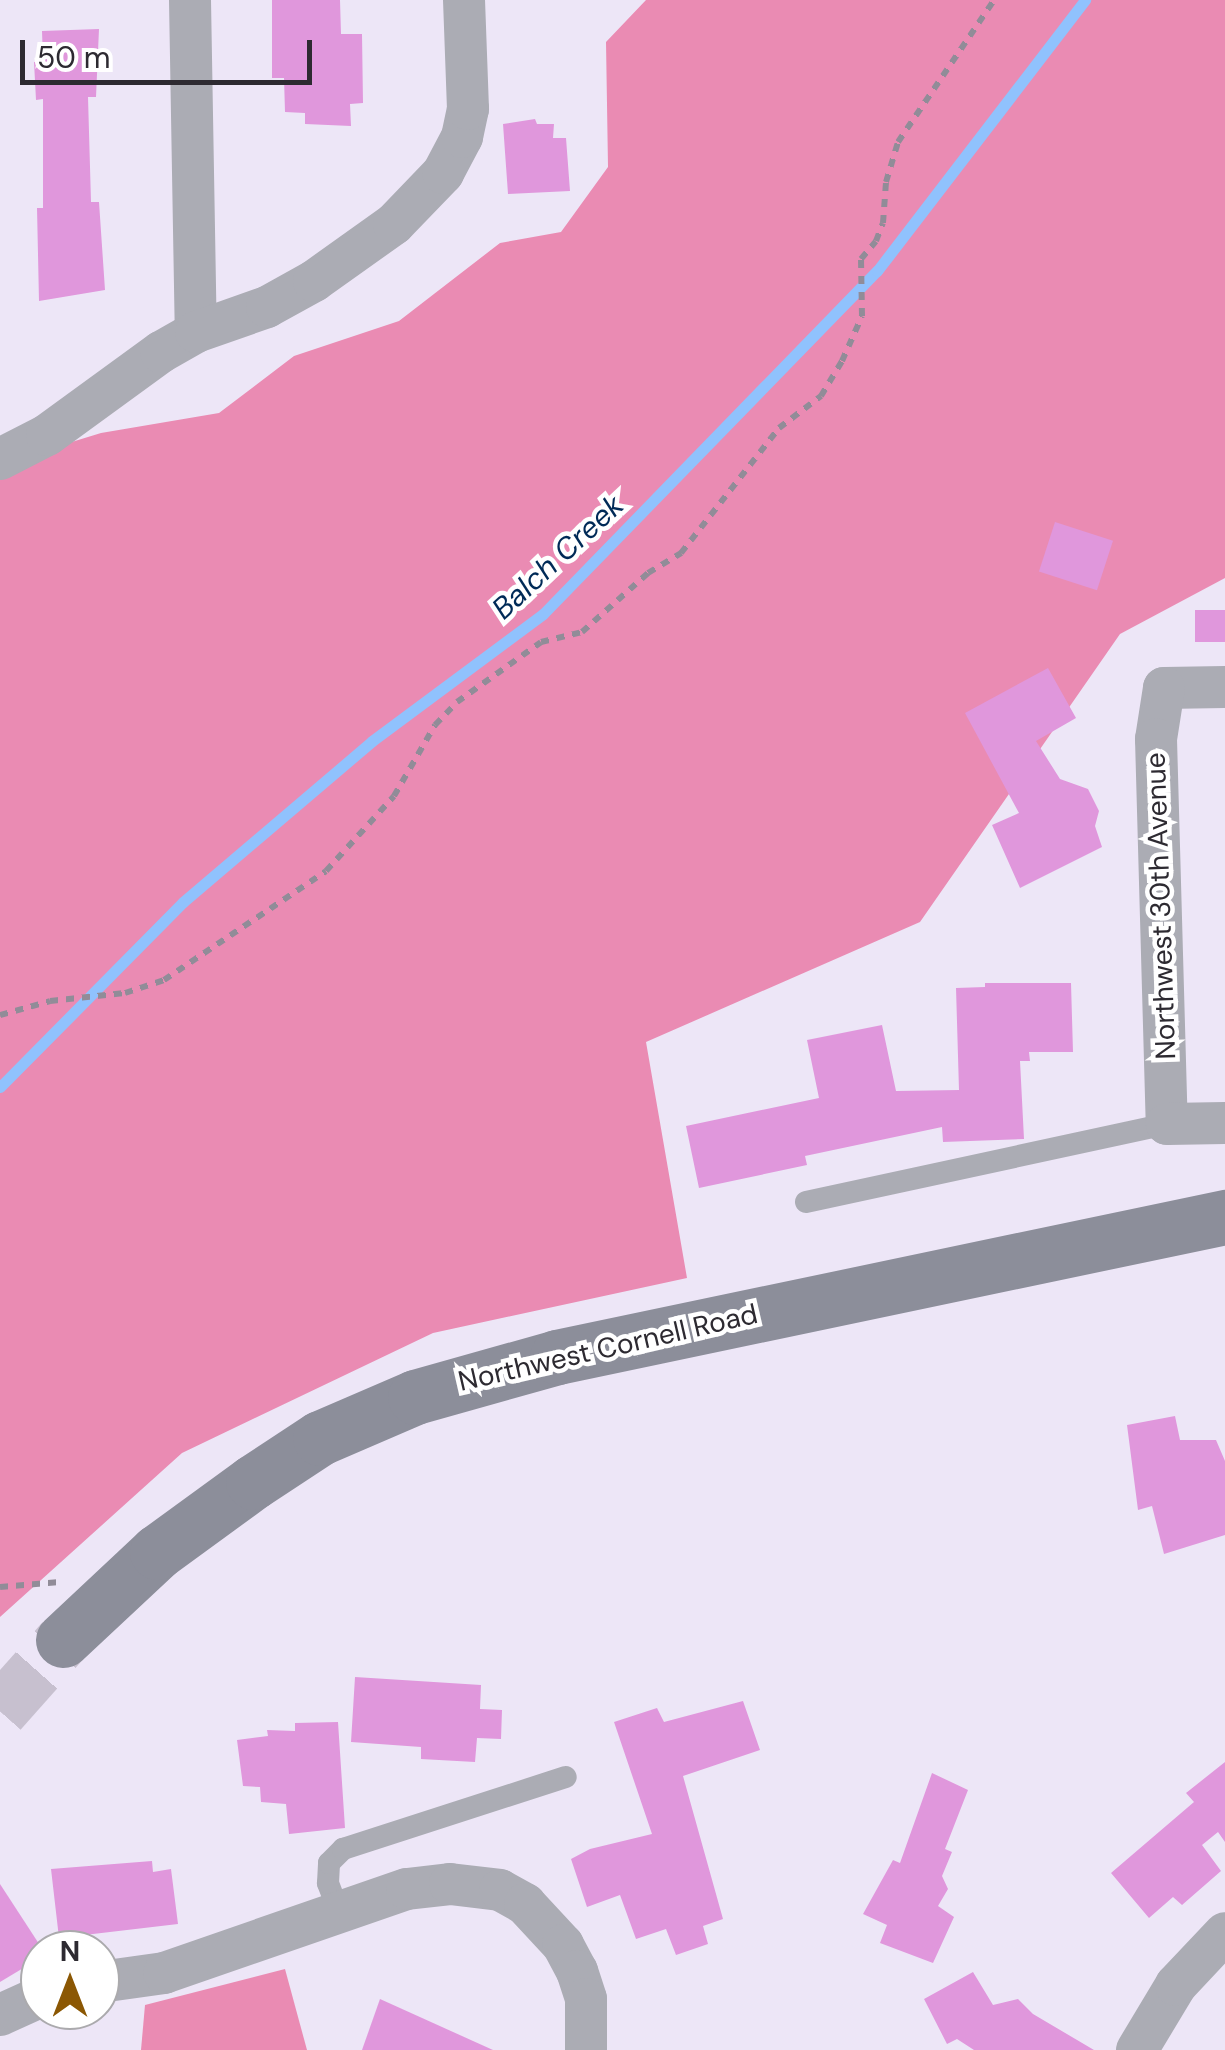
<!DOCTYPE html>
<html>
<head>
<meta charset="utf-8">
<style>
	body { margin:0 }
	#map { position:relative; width:1225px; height:2050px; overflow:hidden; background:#ede6f7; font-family:"DM Sans",sans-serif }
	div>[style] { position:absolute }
	.forest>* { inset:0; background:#ea8bb3 }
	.stream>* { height:11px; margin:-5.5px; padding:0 5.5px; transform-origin:5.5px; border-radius:5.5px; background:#90c2fd }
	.building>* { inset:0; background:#e097dc; transform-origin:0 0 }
	.secondary-tunnel>* { height:55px; margin-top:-27.5px; transform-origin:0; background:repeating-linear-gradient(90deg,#c7c0cf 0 55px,transparent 0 83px) }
	.path>* { height:6px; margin-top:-3px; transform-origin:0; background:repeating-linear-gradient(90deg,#918c98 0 8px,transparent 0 16px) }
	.service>* { height:22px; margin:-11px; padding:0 11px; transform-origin:11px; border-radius:11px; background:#abacb4 }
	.minor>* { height:42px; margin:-21px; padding:0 21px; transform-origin:21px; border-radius:21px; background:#abacb4 }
	.secondary>* { height:55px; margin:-27.5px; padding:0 27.5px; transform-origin:27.5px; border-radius:27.5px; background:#8c8e9a }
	span { translate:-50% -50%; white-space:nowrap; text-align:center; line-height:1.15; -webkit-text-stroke:9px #fff; paint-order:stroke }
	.street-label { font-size:28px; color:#2d2a31 }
	.water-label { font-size:30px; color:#002a57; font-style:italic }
	.north { position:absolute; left:20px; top:1930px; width:100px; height:100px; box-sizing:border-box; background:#fff; border:2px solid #abaaad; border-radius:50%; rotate:0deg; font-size:28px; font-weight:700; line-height:40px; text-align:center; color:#2d2a31 }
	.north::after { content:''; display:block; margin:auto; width:35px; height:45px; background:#8b5703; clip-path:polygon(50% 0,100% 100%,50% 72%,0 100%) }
	.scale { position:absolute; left:20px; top:40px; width:292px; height:45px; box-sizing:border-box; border:5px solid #2d2a31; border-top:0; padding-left:12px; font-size:30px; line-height:35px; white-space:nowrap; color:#2d2a31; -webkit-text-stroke:8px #fff; paint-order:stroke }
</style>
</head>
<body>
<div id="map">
	<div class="forest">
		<i style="clip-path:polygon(646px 0,1225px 0,1225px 578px,1120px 634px,920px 922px,646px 1042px,687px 1278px,433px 1333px,182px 1453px,0 1617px,0 464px,101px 433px,219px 413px,294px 356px,399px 321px,500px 243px,561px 232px,608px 167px,606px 42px)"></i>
		<i style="clip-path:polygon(285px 1969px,307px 2050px,141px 2050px,145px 2005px)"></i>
	</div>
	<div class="stream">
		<i style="left:0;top:1087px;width:260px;rotate:-45.3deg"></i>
		<i style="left:183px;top:902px;width:248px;rotate:-40.4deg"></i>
		<i style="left:372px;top:741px;width:213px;rotate:-36.6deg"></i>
		<i style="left:543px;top:614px;width:479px;rotate:-45.8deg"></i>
		<i style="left:877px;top:271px;width:342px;rotate:-52.5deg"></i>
	</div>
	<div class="building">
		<i style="clip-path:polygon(272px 0,340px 0,341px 34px,362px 34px,363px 103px,350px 104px,351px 126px,305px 124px,305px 113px,285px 112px,284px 78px,272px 78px)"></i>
		<i style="clip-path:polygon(99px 29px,96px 97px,88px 97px,91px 202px,99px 202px,105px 290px,39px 301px,37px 208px,43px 208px,43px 99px,36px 100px,34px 62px,43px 61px,42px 31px)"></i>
		<i style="clip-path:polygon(535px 119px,537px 124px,554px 124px,553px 138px,566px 138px,570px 191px,508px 194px,503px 124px)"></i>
		<i style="left:1055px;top:522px;width:61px;height:52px;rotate:18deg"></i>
		<i style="left:1195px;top:610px;width:30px;height:32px"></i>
		<i style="clip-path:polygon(1048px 668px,1076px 718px,1036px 741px,1060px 779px,1088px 789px,1099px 811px,1095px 826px,1102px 847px,1020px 888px,992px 825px,1019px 813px,965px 713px)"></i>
		<i style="clip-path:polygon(985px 983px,1071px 983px,1073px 1052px,1029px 1052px,1030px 1061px,1020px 1061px,1024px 1139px,943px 1142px,942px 1127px,805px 1156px,807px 1165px,699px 1188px,686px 1126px,819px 1098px,807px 1040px,882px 1025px,896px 1091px,959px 1090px,956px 988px,985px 987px)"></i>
		<i style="clip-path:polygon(1175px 1416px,1180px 1440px,1216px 1440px,1225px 1461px,1225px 1535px,1164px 1554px,1152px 1506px,1138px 1510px,1127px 1425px)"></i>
		<i style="clip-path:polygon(355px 1677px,481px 1685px,480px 1709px,502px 1710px,501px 1739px,477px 1738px,475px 1762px,421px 1759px,421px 1747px,351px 1742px)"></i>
		<i style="clip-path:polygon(743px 1701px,760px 1750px,683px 1776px,723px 1919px,703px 1926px,708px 1944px,676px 1955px,666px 1929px,636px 1939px,620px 1895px,587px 1907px,571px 1859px,590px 1849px,652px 1834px,614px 1722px,657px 1708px,664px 1722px)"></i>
		<i style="clip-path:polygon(338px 1722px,345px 1828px,289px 1834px,286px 1804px,261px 1802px,260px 1787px,243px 1786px,237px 1740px,268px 1736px,267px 1730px,295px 1731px,295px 1723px)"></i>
		<i style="clip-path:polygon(1225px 1762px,1225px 1842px,1218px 1832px,1202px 1845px,1221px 1871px,1182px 1905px,1173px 1897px,1149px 1918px,1111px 1873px,1194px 1802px,1186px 1793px)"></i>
		<i style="clip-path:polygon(932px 1773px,968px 1790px,945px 1849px,952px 1852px,942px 1876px,948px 1889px,938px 1906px,954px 1917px,933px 1963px,880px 1943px,887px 1925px,863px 1914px,893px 1860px,900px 1863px)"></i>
		<i style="clip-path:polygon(152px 1861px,153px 1872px,171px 1869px,178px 1924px,59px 1938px,51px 1869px)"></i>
		<i style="clip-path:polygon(0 1884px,43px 1950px,40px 1958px,0 1982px)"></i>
		<i style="clip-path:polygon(973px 1972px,993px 2005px,1018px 1999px,1033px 2014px,1094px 2050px,974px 2050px,957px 2039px,947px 2044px,924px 1999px)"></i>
		<i style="clip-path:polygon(380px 1999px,493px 2050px,362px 2050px)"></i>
	</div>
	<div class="secondary-tunnel">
		<i style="left:0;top:1711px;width:95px;rotate:-48.4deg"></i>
	</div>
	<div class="path">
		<i style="left:0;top:1015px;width:52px;rotate:-15.6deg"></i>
		<i style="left:50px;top:1001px;width:75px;rotate:-6.1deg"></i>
		<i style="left:125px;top:993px;width:41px;rotate:-18.4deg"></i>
		<i style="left:164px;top:980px;width:195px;rotate:-33.9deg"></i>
		<i style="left:326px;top:871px;width:101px;rotate:-47.8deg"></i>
		<i style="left:394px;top:796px;width:82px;rotate:-60deg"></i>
		<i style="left:435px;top:725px;width:32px;rotate:-46deg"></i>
		<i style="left:457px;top:702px;width:103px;rotate:-35.5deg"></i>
		<i style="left:541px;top:642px;width:42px;rotate:-13.7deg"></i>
		<i style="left:582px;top:632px;width:89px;rotate:-41.8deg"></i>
		<i style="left:648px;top:573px;width:39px;rotate:-31deg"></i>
		<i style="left:681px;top:553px;width:159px;rotate:-51.9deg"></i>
		<i style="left:779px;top:428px;width:53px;rotate:-37.3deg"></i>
		<i style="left:821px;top:396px;width:41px;rotate:-59deg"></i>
		<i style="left:842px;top:361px;width:49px;rotate:-66deg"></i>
		<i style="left:862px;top:316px;width:57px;rotate:-91deg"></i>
		<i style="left:861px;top:259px;width:23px;rotate:-50deg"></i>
		<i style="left:876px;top:241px;width:19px;rotate:-69deg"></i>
		<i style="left:883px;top:223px;width:41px;rotate:-85.8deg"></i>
		<i style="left:886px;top:182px;width:42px;rotate:-73.3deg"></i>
		<i style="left:898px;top:142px;width:171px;rotate:-55.9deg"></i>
		<i style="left:0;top:1587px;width:60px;rotate:-4.8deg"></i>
	</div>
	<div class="service">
		<i style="left:806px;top:1202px;width:369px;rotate:-12.2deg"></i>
		<i style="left:339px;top:1912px;width:31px;rotate:-111deg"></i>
		<i style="left:328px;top:1883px;width:20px;rotate:-87deg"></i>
		<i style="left:329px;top:1863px;width:20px;rotate:-45deg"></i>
		<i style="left:343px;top:1849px;width:234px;rotate:-17.9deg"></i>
	</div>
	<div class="minor">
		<i style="left:190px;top:0;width:332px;rotate:89deg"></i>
		<i style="left:0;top:459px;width:53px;rotate:-27.1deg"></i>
		<i style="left:47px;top:435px;width:141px;rotate:-36.1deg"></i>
		<i style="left:161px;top:352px;width:40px;rotate:-29.7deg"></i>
		<i style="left:196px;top:332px;width:75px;rotate:-19.4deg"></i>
		<i style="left:267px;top:307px;width:54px;rotate:-29deg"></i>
		<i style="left:314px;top:281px;width:98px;rotate:-35.5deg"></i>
		<i style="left:394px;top:224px;width:71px;rotate:-46.1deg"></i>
		<i style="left:443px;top:173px;width:41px;rotate:-62.2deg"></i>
		<i style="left:462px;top:137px;width:29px;rotate:-78deg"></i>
		<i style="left:468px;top:109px;width:109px;rotate:-92.1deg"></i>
		<i style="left:1225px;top:687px;width:61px;rotate:179.1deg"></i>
		<i style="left:1164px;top:688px;width:52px;rotate:98.9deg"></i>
		<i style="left:1156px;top:739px;width:385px;rotate:88.4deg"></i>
		<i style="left:1167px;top:1124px;width:58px;rotate:-1deg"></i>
		<i style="left:100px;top:1982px;width:65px;rotate:-8deg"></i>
		<i style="left:164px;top:1973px;width:257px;rotate:-19.1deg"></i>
		<i style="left:407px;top:1889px;width:43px;rotate:-6.6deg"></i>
		<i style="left:450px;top:1884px;width:50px;rotate:6.8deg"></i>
		<i style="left:500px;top:1890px;width:29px;rotate:29deg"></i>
		<i style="left:525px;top:1904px;width:56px;rotate:47.2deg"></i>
		<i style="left:563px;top:1945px;width:30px;rotate:62deg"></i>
		<i style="left:577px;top:1971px;width:29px;rotate:72deg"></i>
		<i style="left:586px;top:1999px;width:51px;rotate:90deg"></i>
		<i style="left:0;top:2015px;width:44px;rotate:-24.2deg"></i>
		<i style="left:1137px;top:2050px;width:76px;rotate:-59deg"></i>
		<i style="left:1176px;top:1985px;width:71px;rotate:-46.7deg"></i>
	</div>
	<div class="secondary">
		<i style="left:63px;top:1640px;width:129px;rotate:-43.1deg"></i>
		<i style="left:157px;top:1552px;width:119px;rotate:-36.1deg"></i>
		<i style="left:253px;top:1482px;width:80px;rotate:-33.3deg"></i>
		<i style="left:320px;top:1438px;width:103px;rotate:-23.3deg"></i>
		<i style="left:415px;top:1397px;width:148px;rotate:-15.7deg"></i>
		<i style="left:557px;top:1357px;width:683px;rotate:-11.84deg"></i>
	</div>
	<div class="street-label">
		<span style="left:1161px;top:906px;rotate:-92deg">Northwest 30th Avenue</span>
		<span style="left:608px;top:1348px;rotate:-13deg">Northwest Cornell Road</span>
	</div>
	<div class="water-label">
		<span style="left:558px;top:557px;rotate:-43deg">Balch Creek</span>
	</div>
	<div class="north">N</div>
	<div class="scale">50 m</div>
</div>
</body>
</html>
